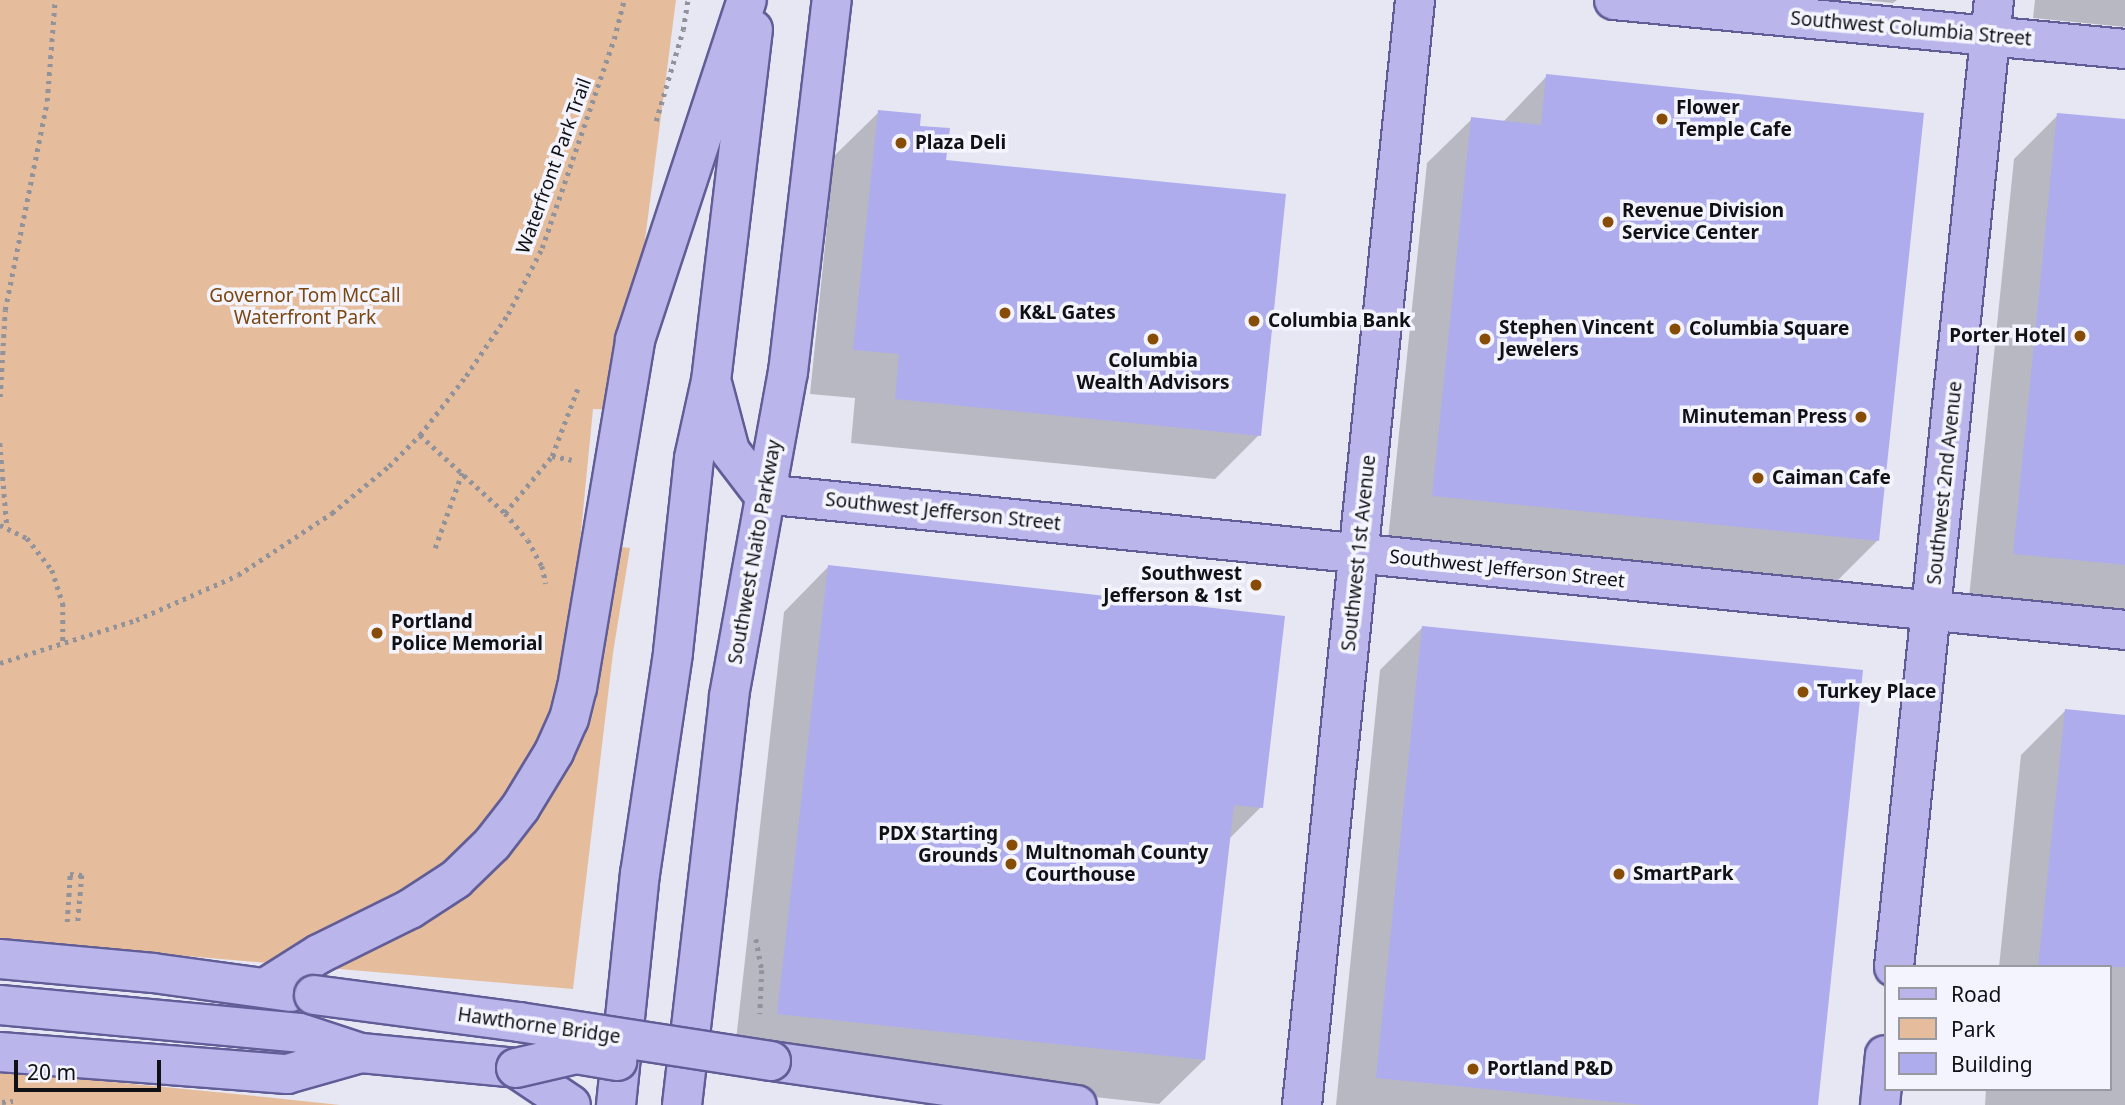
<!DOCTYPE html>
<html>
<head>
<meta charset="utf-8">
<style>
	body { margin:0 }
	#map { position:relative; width:2125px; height:1105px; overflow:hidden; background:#e6e7f3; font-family:"Noto Sans",sans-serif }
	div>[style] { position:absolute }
	.green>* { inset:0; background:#e5bd9d }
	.shadow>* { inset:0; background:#0003 }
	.building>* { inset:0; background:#aeacec }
	.path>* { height:4.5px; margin-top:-2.25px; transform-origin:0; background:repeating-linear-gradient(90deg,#91929a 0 3.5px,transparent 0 8.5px) }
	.roads { filter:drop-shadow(2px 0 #615d97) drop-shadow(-2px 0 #615d97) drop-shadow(0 2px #615d97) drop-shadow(0 -2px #615d97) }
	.major>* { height:38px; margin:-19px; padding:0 19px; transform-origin:19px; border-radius:19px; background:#bab6eb }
	.bridges { filter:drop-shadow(2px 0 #615d97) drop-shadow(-2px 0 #615d97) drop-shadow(0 2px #615d97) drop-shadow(0 -2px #615d97) }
	.major-bridge>* { height:38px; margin:-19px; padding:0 19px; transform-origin:19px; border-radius:19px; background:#bab6eb }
	.dots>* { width:19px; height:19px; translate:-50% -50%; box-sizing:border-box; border:4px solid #f4f4fe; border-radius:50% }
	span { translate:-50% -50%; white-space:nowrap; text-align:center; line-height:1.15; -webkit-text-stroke:7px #f4f4fe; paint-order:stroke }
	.street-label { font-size:19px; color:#111115 }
	.poi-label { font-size:19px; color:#111115; font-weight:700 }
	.left { translate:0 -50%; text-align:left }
	.right { translate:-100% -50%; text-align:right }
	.park-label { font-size:19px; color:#7b4711 }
	.legend { position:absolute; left:1884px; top:965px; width:228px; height:126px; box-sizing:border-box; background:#f4f4fe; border:2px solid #9999a1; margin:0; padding:9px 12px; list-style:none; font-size:21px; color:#111115 }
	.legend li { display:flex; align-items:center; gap:14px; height:35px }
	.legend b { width:35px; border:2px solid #9999a1 }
	.scale { position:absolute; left:14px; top:1060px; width:147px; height:32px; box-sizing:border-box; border:4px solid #111115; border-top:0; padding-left:9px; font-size:21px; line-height:24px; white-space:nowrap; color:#111115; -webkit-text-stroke:5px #f4f4fe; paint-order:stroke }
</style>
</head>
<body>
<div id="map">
	<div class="green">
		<i style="clip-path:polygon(0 0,676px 0,623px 410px,593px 409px,580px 542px,630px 548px,613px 653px,573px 989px,0 940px)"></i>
		<i style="clip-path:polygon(0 1071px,265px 1097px,340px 1105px,0 1105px)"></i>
	</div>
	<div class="shadow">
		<i style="clip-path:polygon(1863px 0,1897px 0,1893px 3px)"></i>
		<i style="clip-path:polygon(2035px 0,2125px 0,2125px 27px,2033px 18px)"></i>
		<i style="clip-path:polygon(1547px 76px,1877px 541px,1833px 585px,1388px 540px,1427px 163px,1472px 119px,1503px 122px)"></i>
		<i style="clip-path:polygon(879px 112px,918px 127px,944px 162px,1259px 435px,1215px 479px,851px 443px,855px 398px,810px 394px,834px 156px)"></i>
		<i style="clip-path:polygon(2058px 115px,2125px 121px,2125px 613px,1969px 598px,2014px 159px)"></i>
		<i style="clip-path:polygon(828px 567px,1261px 807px,1228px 840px,1204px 1060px,1159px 1104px,734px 1058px,784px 612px)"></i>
		<i style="clip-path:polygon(1423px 627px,1817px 1105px,1336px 1105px,1380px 670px)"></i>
		<i style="clip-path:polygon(2066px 710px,2125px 716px,2125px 1105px,1985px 1105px,1986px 1089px,2109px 1089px,2109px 967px,1999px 967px,2021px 755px)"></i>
	</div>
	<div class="building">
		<i style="clip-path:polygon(1546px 74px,1924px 113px,1879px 541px,1432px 496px,1471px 117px,1541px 125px)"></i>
		<i style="clip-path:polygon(878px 110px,921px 114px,920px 126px,950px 128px,946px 160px,1286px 194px,1261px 436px,895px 399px,899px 354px,853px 350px)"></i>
		<i style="clip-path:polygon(2057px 113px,2125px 119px,2125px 565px,2013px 554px)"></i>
		<i style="clip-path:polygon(828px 565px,1285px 616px,1263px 808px,1234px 805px,1205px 1060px,777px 1014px)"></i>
		<i style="clip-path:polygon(1422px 626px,1863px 670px,1818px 1105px,1644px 1105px,1376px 1078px)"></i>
		<i style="clip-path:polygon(2065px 709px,2125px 715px,2125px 967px,2038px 967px)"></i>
	</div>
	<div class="path">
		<i style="left:656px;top:121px;width:95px;rotate:-73.5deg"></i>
		<i style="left:683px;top:30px;width:30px;rotate:-81deg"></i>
		<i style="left:0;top:397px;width:87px;rotate:-86.7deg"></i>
		<i style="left:5px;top:310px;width:213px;rotate:-78.6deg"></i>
		<i style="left:47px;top:101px;width:101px;rotate:-85.5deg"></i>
		<i style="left:420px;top:435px;width:115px;rotate:42.5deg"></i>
		<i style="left:505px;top:513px;width:35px;rotate:50deg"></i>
		<i style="left:528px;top:540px;width:30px;rotate:62deg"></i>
		<i style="left:542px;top:566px;width:18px;rotate:77deg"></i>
		<i style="left:0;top:443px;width:83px;rotate:85.2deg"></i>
		<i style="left:552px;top:456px;width:20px;rotate:11deg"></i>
		<i style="left:505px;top:513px;width:74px;rotate:-50.5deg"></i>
		<i style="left:552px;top:456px;width:76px;rotate:-69.2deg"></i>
		<i style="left:0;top:525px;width:30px;rotate:26deg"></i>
		<i style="left:27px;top:538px;width:41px;rotate:52deg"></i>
		<i style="left:52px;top:570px;width:35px;rotate:72deg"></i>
		<i style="left:63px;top:603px;width:42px;rotate:90deg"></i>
		<i style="left:435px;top:548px;width:80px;rotate:-70.2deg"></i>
		<i style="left:0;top:663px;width:143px;rotate:-17.5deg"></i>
		<i style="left:136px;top:620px;width:111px;rotate:-23.8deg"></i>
		<i style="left:238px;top:575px;width:113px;rotate:-33.4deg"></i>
		<i style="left:332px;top:513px;width:74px;rotate:-39.5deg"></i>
		<i style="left:389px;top:466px;width:44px;rotate:-45deg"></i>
		<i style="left:420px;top:435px;width:75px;rotate:-52.1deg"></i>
		<i style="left:466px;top:376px;width:75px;rotate:-55.9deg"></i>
		<i style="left:508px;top:314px;width:74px;rotate:-62.7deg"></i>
		<i style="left:542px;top:248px;width:221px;rotate:-71deg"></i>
		<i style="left:614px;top:39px;width:40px;rotate:-75.6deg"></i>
		<i style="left:67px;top:922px;width:48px;rotate:-86.4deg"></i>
		<i style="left:70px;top:874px;width:12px;rotate:5deg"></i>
		<i style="left:82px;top:875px;width:47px;rotate:94.9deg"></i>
		<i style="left:756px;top:939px;width:32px;rotate:79deg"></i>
		<i style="left:762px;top:970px;width:44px;rotate:92.6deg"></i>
		<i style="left:2px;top:1102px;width:11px;rotate:-5deg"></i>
	</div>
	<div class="roads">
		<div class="major">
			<i style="left:1614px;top:0;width:513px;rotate:5.48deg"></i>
			<i style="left:713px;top:387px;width:66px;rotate:75.1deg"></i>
			<i style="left:730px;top:451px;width:54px;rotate:52.5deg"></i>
			<i style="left:763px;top:494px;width:1369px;rotate:5.7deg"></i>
			<i style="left:0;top:959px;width:154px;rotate:5.2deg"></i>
			<i style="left:153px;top:973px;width:139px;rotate:7.8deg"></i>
			<i style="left:1894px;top:967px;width:972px;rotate:-84.1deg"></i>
			<i style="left:265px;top:988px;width:64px;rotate:-32.2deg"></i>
			<i style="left:319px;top:954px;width:102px;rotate:-26.3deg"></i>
			<i style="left:410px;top:909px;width:55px;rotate:-33.1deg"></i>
			<i style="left:456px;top:879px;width:50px;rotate:-44.2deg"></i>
			<i style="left:492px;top:844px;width:46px;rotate:-52.1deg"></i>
			<i style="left:520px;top:808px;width:66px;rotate:-58.7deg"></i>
			<i style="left:554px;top:752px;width:36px;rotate:-66deg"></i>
			<i style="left:569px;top:719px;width:32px;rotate:-76deg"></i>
			<i style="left:577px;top:688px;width:353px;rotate:-80.5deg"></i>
			<i style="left:635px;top:340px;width:358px;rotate:-71.8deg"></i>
			<i style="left:0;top:1005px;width:301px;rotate:5.3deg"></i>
			<i style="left:300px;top:1033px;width:64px;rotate:18.2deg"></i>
			<i style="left:361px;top:1053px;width:156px;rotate:5.5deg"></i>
			<i style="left:516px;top:1068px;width:66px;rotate:33.9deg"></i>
			<i style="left:0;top:1052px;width:288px;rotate:4.4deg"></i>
			<i style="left:287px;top:1074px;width:77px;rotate:-15.8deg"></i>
			<i style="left:771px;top:1061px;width:309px;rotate:8.2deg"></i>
			<i style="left:616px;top:1105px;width:232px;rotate:-84.1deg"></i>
			<i style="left:640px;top:874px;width:224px;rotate:-81.5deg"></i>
			<i style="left:673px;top:652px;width:195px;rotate:-83.8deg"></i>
			<i style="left:694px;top:458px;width:79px;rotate:-77.6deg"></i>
			<i style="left:711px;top:381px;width:354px;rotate:-83.2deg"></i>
			<i style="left:682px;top:1105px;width:412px;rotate:-83.4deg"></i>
			<i style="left:729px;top:696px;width:329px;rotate:-79.7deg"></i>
			<i style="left:788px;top:372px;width:375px;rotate:-83.3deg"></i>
			<i style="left:1302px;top:1105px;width:1111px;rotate:-84.16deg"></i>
			<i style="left:1880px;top:1105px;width:50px;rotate:-84.3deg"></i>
		</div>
	</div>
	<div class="bridges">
		<div class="major-bridge">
			<i style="left:314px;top:995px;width:207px;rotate:7.5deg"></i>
			<i style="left:519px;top:1022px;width:255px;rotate:8.8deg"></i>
			<i style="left:516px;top:1068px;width:62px;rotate:-13.1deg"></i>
			<i style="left:576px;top:1054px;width:42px;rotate:9.7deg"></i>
		</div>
	</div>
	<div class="dots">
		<i style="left:1662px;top:119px;background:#874c06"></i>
		<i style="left:901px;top:143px;background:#874c06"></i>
		<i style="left:1608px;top:222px;background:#874c06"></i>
		<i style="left:1005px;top:313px;background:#874c06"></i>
		<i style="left:1254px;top:321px;background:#874c06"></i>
		<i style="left:1675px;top:329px;background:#874c06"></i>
		<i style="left:2080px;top:336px;background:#874c06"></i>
		<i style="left:1153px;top:339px;background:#874c06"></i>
		<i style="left:1485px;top:339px;background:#874c06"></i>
		<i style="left:1861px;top:417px;background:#874c06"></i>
		<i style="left:1758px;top:478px;background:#874c06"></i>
		<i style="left:1256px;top:585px;background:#874c06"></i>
		<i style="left:377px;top:633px;background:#874c06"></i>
		<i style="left:1803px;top:692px;background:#874c06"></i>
		<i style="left:1012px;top:845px;background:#874c06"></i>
		<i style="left:1011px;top:864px;background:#874c06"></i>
		<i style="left:1619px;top:874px;background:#874c06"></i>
		<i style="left:1473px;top:1069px;background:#874c06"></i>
	</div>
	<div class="street-label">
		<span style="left:1911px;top:29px;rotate:5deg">Southwest Columbia Street</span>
		<span style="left:554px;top:166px;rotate:-70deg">Waterfront Park Trail</span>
		<span style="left:1945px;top:483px;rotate:-84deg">Southwest 2nd Avenue</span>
		<span style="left:943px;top:512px;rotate:6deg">Southwest Jefferson Street</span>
		<span style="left:755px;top:552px;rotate:-80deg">Southwest Naito Parkway</span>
		<span style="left:1359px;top:553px;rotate:-84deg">Southwest 1st Avenue</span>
		<span style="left:1507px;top:569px;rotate:6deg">Southwest Jefferson Street</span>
		<span style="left:539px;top:1026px;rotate:8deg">Hawthorne Bridge</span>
	</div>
	<div class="poi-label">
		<span class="left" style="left:1676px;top:119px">Flower<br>Temple Cafe</span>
		<span class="left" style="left:915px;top:143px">Plaza Deli</span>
		<span class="left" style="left:1622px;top:222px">Revenue Division<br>Service Center</span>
		<span class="left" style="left:1019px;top:313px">K&amp;L Gates</span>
		<span class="left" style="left:1268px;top:321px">Columbia Bank</span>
		<span class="left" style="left:1499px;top:339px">Stephen Vincent<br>Jewelers</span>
		<span class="left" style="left:1689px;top:329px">Columbia Square</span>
		<span class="right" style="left:2066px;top:336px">Porter Hotel</span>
		<span style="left:1153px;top:372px">Columbia<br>Wealth Advisors</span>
		<span class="right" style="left:1847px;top:417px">Minuteman Press</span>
		<span class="left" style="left:1772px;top:478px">Caiman Cafe</span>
		<span class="right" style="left:1242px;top:585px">Southwest<br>Jefferson &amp; 1st</span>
		<span class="left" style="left:391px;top:633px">Portland<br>Police Memorial</span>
		<span class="left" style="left:1817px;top:692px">Turkey Place</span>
		<span class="right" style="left:998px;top:845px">PDX Starting<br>Grounds</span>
		<span class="left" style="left:1025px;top:864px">Multnomah County<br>Courthouse</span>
		<span class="left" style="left:1633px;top:874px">SmartPark</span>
		<span class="left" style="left:1487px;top:1069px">Portland P&amp;D</span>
	</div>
	<div class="park-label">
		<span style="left:305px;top:307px">Governor Tom McCall<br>Waterfront Park</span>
	</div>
	<ul class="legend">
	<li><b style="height:9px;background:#bab6eb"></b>Road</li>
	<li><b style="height:19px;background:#e5bd9d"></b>Park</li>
	<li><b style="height:19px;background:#aeacec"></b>Building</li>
	</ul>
	<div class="scale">20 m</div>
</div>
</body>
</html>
